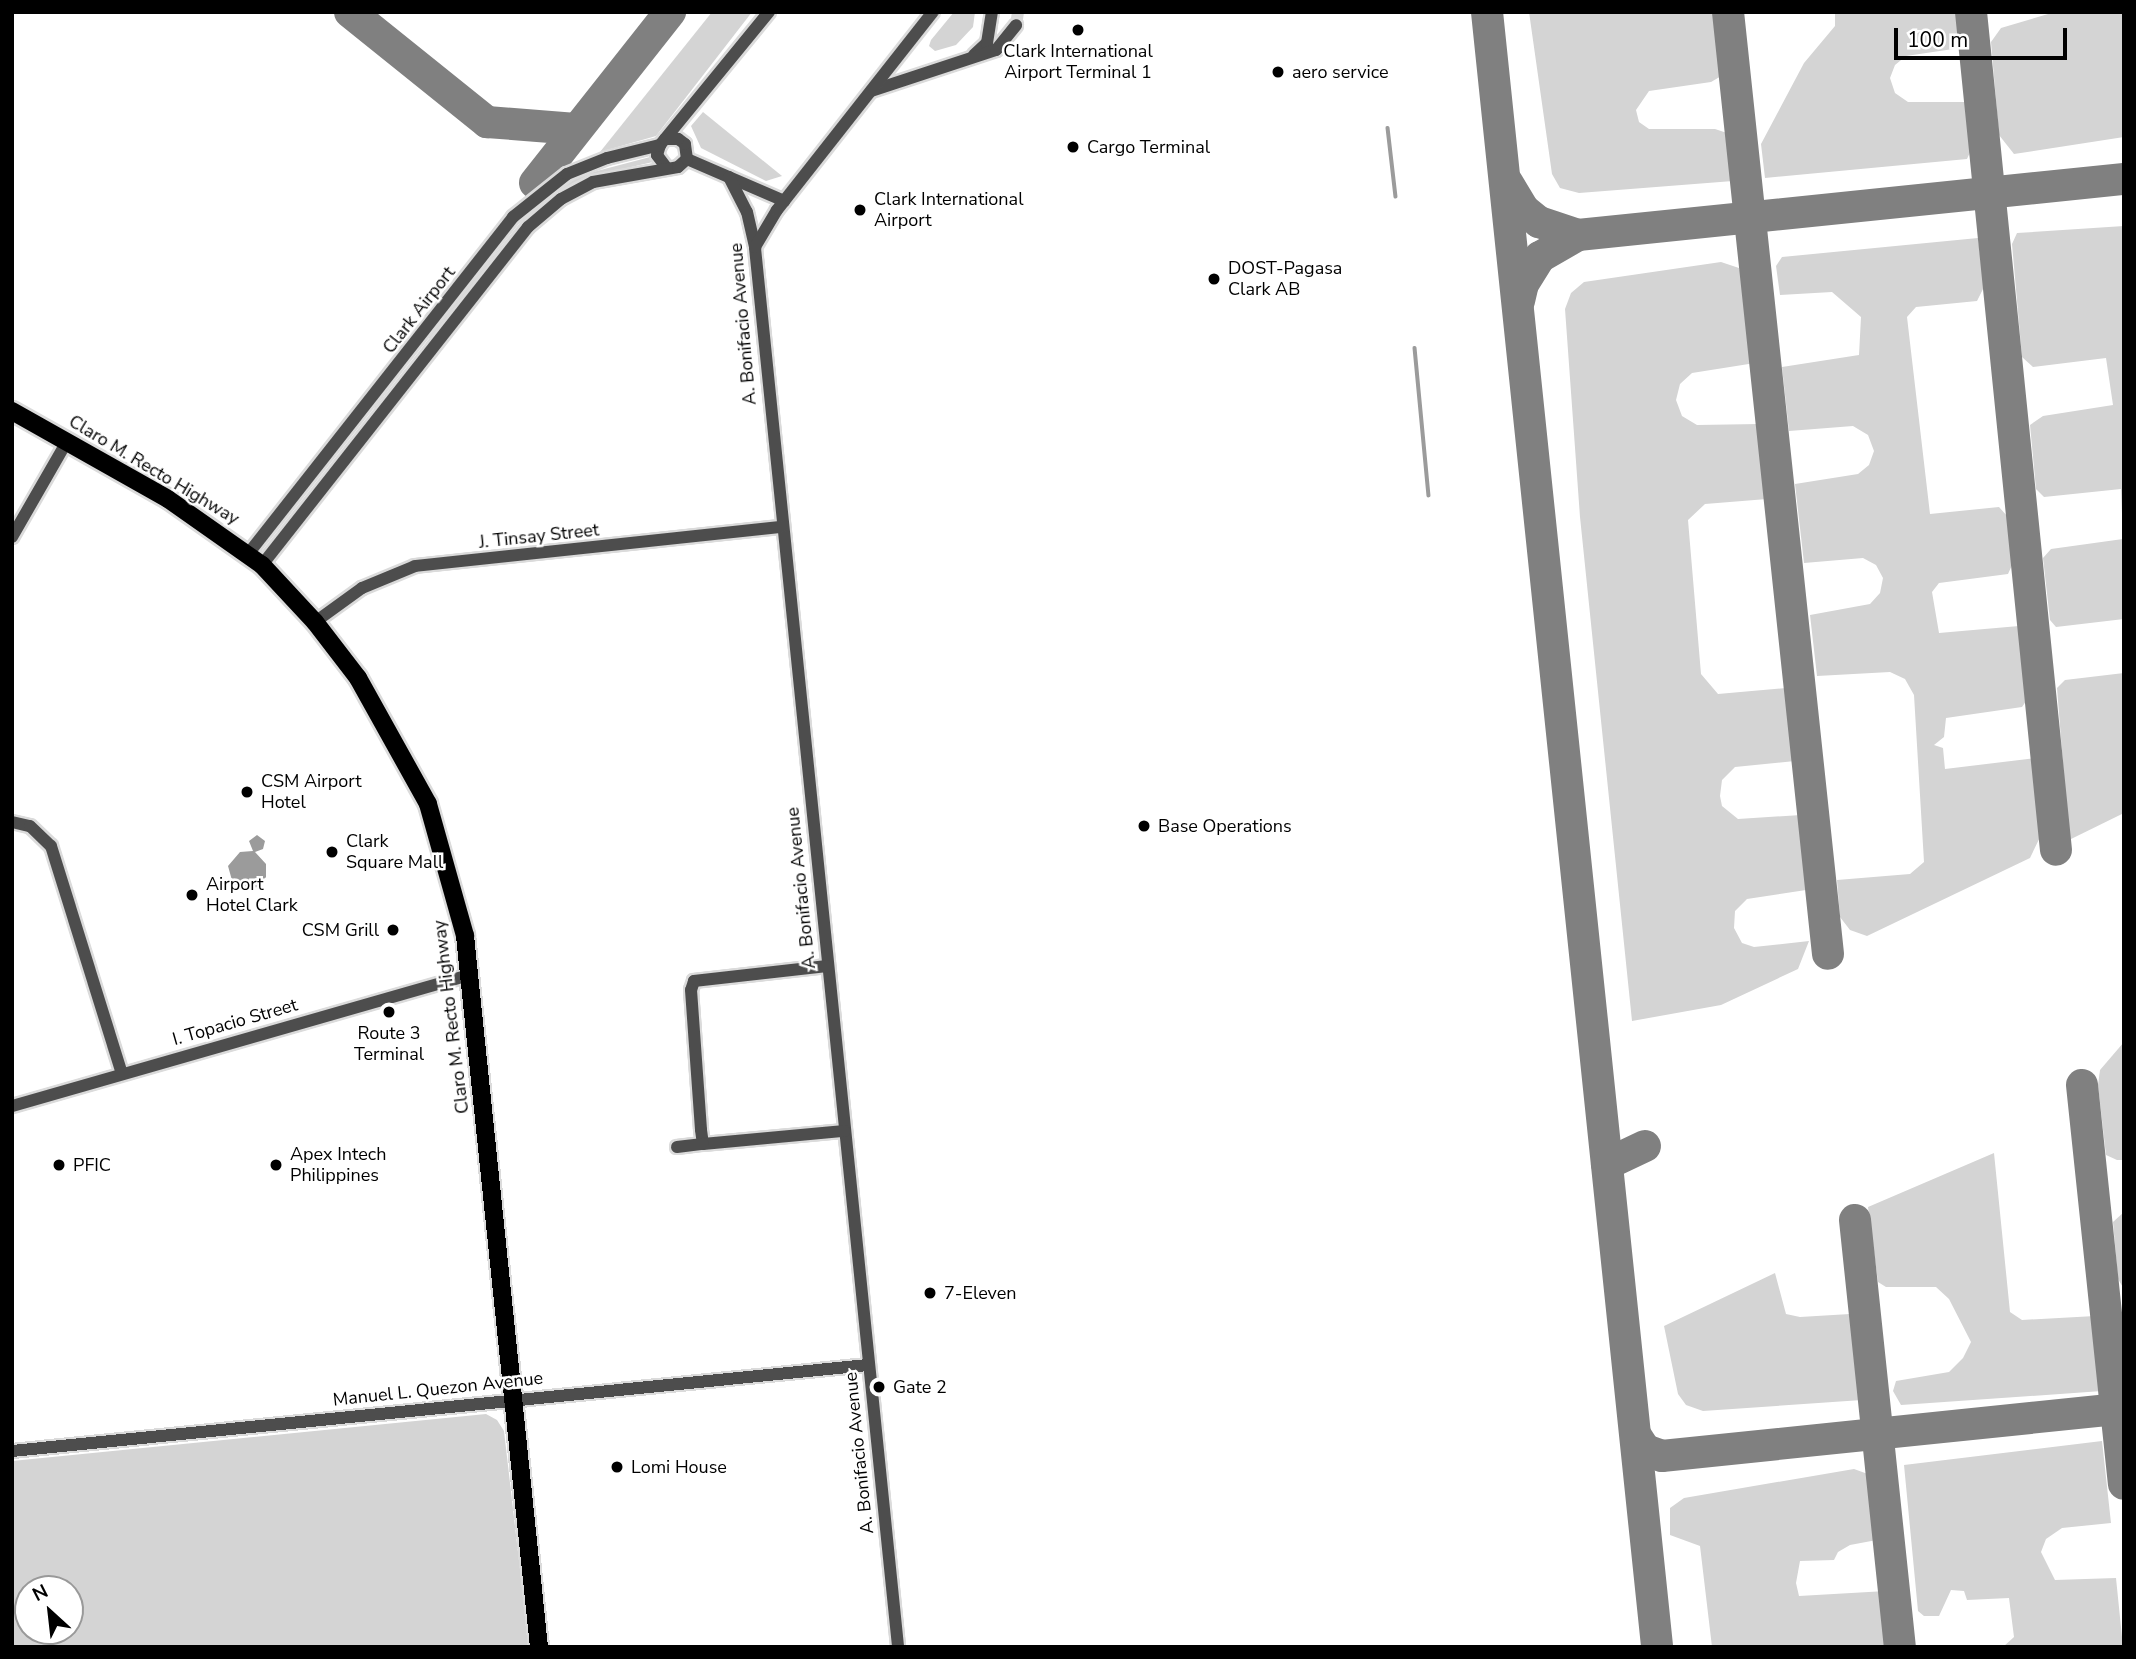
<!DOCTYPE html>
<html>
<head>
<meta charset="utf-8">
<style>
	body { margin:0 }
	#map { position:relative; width:2136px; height:1659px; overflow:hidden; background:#fff; font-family:"Nunito Sans",sans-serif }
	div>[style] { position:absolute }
	.green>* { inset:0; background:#d4d4d4 }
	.water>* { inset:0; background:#9b9b9b }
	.stream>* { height:3.5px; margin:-1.75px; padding:0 1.75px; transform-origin:1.75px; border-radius:1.75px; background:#9b9b9b }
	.taxiway>* { height:32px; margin:-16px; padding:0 16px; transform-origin:16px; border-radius:16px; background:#808080 }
	.minor-tunnel>* { height:12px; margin-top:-6px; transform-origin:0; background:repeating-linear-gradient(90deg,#d9d9d9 0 12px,transparent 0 18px) }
	.roads { filter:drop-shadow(2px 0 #dbdbdb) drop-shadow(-2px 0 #dbdbdb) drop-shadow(0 2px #dbdbdb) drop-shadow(0 -2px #dbdbdb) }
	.minor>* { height:12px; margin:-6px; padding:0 6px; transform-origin:6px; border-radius:6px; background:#4d4d4d }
	.major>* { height:18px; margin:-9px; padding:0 9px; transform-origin:9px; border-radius:9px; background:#000 }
	.dots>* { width:19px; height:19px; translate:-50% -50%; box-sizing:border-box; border:4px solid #fff; border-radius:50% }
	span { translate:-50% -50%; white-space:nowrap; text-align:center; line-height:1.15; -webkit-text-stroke:5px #fff; paint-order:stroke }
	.poi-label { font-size:18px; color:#000 }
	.left { translate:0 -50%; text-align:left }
	.right { translate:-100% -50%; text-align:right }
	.street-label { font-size:18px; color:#000 }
	.frame { position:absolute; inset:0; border:14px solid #000; pointer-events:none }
	.north { position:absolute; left:14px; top:1575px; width:70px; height:70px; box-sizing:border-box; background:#fff; border:2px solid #999; border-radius:50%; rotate:333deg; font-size:19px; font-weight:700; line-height:28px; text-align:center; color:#000 }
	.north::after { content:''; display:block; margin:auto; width:24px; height:32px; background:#000; clip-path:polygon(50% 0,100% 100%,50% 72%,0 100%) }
	.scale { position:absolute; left:1894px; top:28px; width:173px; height:32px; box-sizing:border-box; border:4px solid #000; border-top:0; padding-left:9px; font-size:21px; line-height:24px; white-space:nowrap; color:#000; -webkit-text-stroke:5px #fff; paint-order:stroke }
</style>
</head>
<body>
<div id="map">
	<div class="green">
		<i style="clip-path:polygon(712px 12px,752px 12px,656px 136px,600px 152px)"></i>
		<i style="clip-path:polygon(954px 12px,975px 12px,973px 27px,956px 45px,935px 51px,929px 46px,931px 40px)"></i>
		<i style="clip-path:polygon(1529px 12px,1716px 12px,1723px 75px,1711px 82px,1649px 91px,1636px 110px,1639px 122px,1649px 129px,1715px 129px,1733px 135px,1733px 181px,1579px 193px,1560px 188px,1552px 174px)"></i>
		<i style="clip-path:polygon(1835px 12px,1957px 12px,1960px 48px,1906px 56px,1895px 65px,1890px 78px,1895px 93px,1908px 102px,1967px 102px,1972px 148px,1967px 159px,1765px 178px,1761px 144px,1804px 63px,1835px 26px)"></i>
		<i style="clip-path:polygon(2055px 12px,2124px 12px,2124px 137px,2014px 154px,1999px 135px,1991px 42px,2001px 28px)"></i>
		<i style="clip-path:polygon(703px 112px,782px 176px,766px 181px,701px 148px,691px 126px)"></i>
		<i style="clip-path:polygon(654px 156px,653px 162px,583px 178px,537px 209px,432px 338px,426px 338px,535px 205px,574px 177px)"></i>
		<i style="clip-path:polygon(2124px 226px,2124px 619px,2056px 627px,2050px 620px,2043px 558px,2051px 549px,2123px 539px,2121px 489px,2044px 497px,2036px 489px,2030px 425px,2043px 416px,2113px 405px,2106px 358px,2033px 367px,2022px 357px,2012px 244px,2017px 233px)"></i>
		<i style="clip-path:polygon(1978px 238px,1984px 287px,1977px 301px,1916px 307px,1907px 317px,1930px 514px,1999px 507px,2008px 517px,2013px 563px,2008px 574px,1939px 583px,1932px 592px,1939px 633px,2019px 626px,2029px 697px,2022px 707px,1946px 718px,1944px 737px,1934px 745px,1943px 748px,1945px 769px,2036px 758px,2042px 833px,2030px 858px,1867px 936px,1850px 930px,1840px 917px,1837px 880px,1910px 874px,1924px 862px,1914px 695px,1905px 679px,1890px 672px,1817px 676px,1810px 615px,1870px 604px,1880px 593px,1883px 578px,1876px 565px,1863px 558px,1804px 563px,1795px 484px,1858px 474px,1869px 465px,1874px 451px,1868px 435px,1853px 426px,1789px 431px,1782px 367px,1859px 355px,1861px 317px,1832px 292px,1780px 295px,1776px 266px,1782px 257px)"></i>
		<i style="clip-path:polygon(1721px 262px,1739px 268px,1742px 276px,1755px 363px,1692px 373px,1680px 384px,1676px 400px,1682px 416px,1697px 425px,1759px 424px,1767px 499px,1705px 504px,1688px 520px,1701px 674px,1718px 694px,1786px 688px,1795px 761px,1735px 767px,1722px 780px,1720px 796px,1722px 806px,1738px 819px,1801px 815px,1806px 890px,1747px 899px,1735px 911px,1734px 928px,1742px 943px,1754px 947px,1809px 941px,1798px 969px,1721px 1005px,1632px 1021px,1580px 517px,1565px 309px,1571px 293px,1584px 282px)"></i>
		<i style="clip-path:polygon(418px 350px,375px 408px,371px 405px,416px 350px)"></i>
		<i style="clip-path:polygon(2124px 673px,2124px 813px,2069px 840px,2057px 688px,2065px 680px)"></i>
		<i style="clip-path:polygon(2124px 1042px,2124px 1160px,2117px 1160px,2106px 1155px,2098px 1085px,2100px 1070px)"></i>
		<i style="clip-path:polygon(1994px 1153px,2010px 1312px,2022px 1320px,2095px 1316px,2102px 1391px,1901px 1405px,1893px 1391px,1896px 1381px,1949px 1372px,1963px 1358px,1971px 1342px,1949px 1299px,1936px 1287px,1886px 1287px,1878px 1282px,1868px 1207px)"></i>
		<i style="clip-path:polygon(2124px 1212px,2124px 1289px,2118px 1279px,2113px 1222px)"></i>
		<i style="clip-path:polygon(1775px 1273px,1786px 1314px,1800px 1317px,1850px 1314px,1862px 1400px,1703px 1411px,1686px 1405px,1678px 1394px,1664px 1326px)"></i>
		<i style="clip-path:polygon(evenodd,486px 1414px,497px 1420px,504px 1431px,529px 1647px,12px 1647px,12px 1461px,486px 1414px,28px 1589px,70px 1589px,70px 1631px,28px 1631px,28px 1589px)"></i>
		<i style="clip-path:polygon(2102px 1441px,2111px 1523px,2062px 1528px,2046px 1539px,2041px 1552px,2055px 1580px,2116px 1578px,2123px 1647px,2003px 1647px,2014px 1637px,2009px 1598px,1967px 1600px,1964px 1591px,1951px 1590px,1939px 1616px,1924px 1616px,1918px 1611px,1904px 1465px)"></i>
		<i style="clip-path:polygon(1854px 1469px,1876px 1477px,1882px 1539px,1850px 1545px,1838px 1552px,1834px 1560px,1800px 1561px,1796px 1583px,1799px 1596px,1886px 1591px,1891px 1647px,1712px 1647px,1700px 1546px,1670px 1535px,1670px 1508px,1684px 1498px)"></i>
	</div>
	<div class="water">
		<i style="clip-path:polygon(257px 835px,265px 841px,263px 849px,255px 852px,266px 864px,266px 877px,258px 887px,245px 889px,233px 884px,228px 866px,240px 852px,253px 851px,249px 841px)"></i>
	</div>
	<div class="stream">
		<i style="left:1388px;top:128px;width:69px;rotate:83.4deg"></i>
		<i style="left:1415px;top:348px;width:148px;rotate:84.6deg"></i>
	</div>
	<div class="taxiway">
		<i style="left:350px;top:12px;width:176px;rotate:38.8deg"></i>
		<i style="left:487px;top:122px;width:89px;rotate:4.5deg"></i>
		<i style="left:1487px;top:12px;width:1644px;rotate:84.06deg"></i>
		<i style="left:1728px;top:12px;width:947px;rotate:83.94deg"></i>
		<i style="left:1971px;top:12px;width:842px;rotate:84.21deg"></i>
		<i style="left:1507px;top:182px;width:33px;rotate:59deg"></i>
		<i style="left:1524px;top:210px;width:19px;rotate:39deg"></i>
		<i style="left:1539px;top:222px;width:41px;rotate:18.4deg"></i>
		<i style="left:1578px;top:235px;width:549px;rotate:-5.86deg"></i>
		<i style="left:535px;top:183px;width:218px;rotate:-51.7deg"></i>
		<i style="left:1519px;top:301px;width:17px;rotate:-77deg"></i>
		<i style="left:1523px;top:284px;width:32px;rotate:-58deg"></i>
		<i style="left:1540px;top:257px;width:44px;rotate:-30.1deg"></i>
		<i style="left:2082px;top:1085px;width:401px;rotate:84deg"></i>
		<i style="left:1607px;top:1164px;width:42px;rotate:-25.3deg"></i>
		<i style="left:1855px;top:1220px;width:429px;rotate:84deg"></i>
		<i style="left:1636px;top:1436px;width:17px;rotate:57deg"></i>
		<i style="left:1645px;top:1450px;width:18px;rotate:19deg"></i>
		<i style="left:1662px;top:1456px;width:464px;rotate:-5.9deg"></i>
	</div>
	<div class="minor-tunnel">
		<i style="left:1016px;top:25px;width:13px;rotate:-81deg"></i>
	</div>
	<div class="roads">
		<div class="minor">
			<i style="left:974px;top:55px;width:18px;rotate:-43deg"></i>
			<i style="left:987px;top:43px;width:31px;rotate:-81deg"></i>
			<i style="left:871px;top:91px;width:132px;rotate:-18.2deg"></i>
			<i style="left:996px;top:50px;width:32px;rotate:-51deg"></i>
			<i style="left:687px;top:159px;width:106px;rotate:23.4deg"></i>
			<i style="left:666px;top:167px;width:15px;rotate:-127deg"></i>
			<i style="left:657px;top:155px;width:10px;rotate:-73deg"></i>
			<i style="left:660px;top:145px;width:172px;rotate:-50.7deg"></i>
			<i style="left:729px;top:177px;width:39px;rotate:63deg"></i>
			<i style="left:747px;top:212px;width:37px;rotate:77deg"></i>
			<i style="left:755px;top:248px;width:1406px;rotate:84.16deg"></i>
			<i style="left:755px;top:247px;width:43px;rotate:-59.3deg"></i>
			<i style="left:777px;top:210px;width:252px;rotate:-51.8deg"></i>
			<i style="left:12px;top:537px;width:108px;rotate:-60.1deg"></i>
			<i style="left:248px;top:554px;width:429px;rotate:-51.8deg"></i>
			<i style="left:513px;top:217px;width:69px;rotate:-38.5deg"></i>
			<i style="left:567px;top:174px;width:43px;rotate:-21.8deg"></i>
			<i style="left:607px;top:158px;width:55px;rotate:-13.8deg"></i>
			<i style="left:262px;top:565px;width:430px;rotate:-51.8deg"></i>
			<i style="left:528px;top:227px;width:43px;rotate:-40.3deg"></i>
			<i style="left:561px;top:199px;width:36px;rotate:-28deg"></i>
			<i style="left:593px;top:182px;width:86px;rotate:-10deg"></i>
			<i style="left:678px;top:167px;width:12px;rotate:-42deg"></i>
			<i style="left:687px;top:159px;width:15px;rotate:-98deg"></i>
			<i style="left:685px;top:144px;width:9px;rotate:-144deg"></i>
			<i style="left:678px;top:139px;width:13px;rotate:180deg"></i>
			<i style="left:315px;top:622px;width:58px;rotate:-35.9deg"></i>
			<i style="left:362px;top:588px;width:57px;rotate:-22.5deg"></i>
			<i style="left:415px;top:566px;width:368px;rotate:-6.1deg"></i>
			<i style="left:12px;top:822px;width:18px;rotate:13deg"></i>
			<i style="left:30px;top:826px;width:29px;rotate:44deg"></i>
			<i style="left:51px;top:846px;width:236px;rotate:72.7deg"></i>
			<i style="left:827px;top:966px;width:134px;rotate:173.6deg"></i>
			<i style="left:694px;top:981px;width:9px;rotate:108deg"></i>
			<i style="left:691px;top:990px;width:140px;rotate:85.9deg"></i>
			<i style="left:701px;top:1130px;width:14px;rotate:82deg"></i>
			<i style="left:703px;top:1144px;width:142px;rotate:-5.3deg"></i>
			<i style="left:12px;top:1106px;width:475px;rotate:-16deg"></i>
			<i style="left:677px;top:1147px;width:26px;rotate:-7deg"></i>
			<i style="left:12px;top:1451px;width:859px;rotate:-5.74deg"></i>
		</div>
		<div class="major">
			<i style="left:12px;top:411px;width:179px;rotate:29.4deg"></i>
			<i style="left:168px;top:499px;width:115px;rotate:35.1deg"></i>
			<i style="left:262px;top:565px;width:78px;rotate:47.1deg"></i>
			<i style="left:315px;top:622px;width:71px;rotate:52.5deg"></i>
			<i style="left:358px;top:678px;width:144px;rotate:60.9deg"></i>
			<i style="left:428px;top:804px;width:137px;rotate:74.3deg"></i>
			<i style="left:465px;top:936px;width:715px;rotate:84.06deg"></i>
		</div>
	</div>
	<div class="dots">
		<i style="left:1078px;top:30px;background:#000"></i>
		<i style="left:1278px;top:72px;background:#000"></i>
		<i style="left:1073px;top:147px;background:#000"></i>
		<i style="left:860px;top:210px;background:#000"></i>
		<i style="left:1214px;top:279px;background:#000"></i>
		<i style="left:247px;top:792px;background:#000"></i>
		<i style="left:1144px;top:826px;background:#000"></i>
		<i style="left:332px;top:852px;background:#000"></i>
		<i style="left:192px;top:895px;background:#000"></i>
		<i style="left:393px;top:930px;background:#000"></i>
		<i style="left:389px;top:1012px;background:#000"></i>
		<i style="left:59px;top:1165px;background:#000"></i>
		<i style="left:276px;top:1165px;background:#000"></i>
		<i style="left:930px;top:1293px;background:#000"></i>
		<i style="left:879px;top:1387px;background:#000"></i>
		<i style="left:617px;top:1467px;background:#000"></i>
	</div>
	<div class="poi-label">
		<span style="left:1078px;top:62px">Clark International<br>Airport Terminal 1</span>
		<span class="left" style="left:1292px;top:72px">aero service</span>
		<span class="left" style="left:1087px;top:147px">Cargo Terminal</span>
		<span class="left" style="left:874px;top:210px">Clark International<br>Airport</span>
		<span class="left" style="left:1228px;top:279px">DOST-Pagasa<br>Clark AB</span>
		<span class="left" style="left:261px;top:792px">CSM Airport<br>Hotel</span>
		<span class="left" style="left:1158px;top:826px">Base Operations</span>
		<span class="left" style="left:346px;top:852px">Clark<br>Square Mall</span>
		<span class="left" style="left:206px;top:895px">Airport<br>Hotel Clark</span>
		<span class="right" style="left:379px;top:930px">CSM Grill</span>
		<span style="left:389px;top:1044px">Route 3<br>Terminal</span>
		<span class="left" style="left:290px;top:1165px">Apex Intech<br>Philippines</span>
		<span class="left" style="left:73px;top:1165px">PFIC</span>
		<span class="left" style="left:944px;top:1293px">7-Eleven</span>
		<span class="left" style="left:893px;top:1387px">Gate 2</span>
		<span class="left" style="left:631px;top:1467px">Lomi House</span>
	</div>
	<div class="street-label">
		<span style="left:419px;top:310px;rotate:-52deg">Clark Airport</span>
		<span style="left:743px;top:324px;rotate:-95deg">A. Bonifacio Avenue</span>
		<span style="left:154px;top:470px;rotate:31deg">Claro M. Recto Highway</span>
		<span style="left:539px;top:536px;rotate:-6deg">J. Tinsay Street</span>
		<span style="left:801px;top:888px;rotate:-96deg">A. Bonifacio Avenue</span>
		<span style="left:451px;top:1017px;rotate:-97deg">Claro M. Recto Highway</span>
		<span style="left:235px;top:1022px;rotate:-16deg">I. Topacio Street</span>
		<span style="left:438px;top:1389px;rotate:-6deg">Manuel L. Quezon Avenue</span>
		<span style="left:859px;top:1453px;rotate:-96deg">A. Bonifacio Avenue</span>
	</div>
	<div class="frame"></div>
	<div class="north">N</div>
	<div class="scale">100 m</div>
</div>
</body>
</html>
